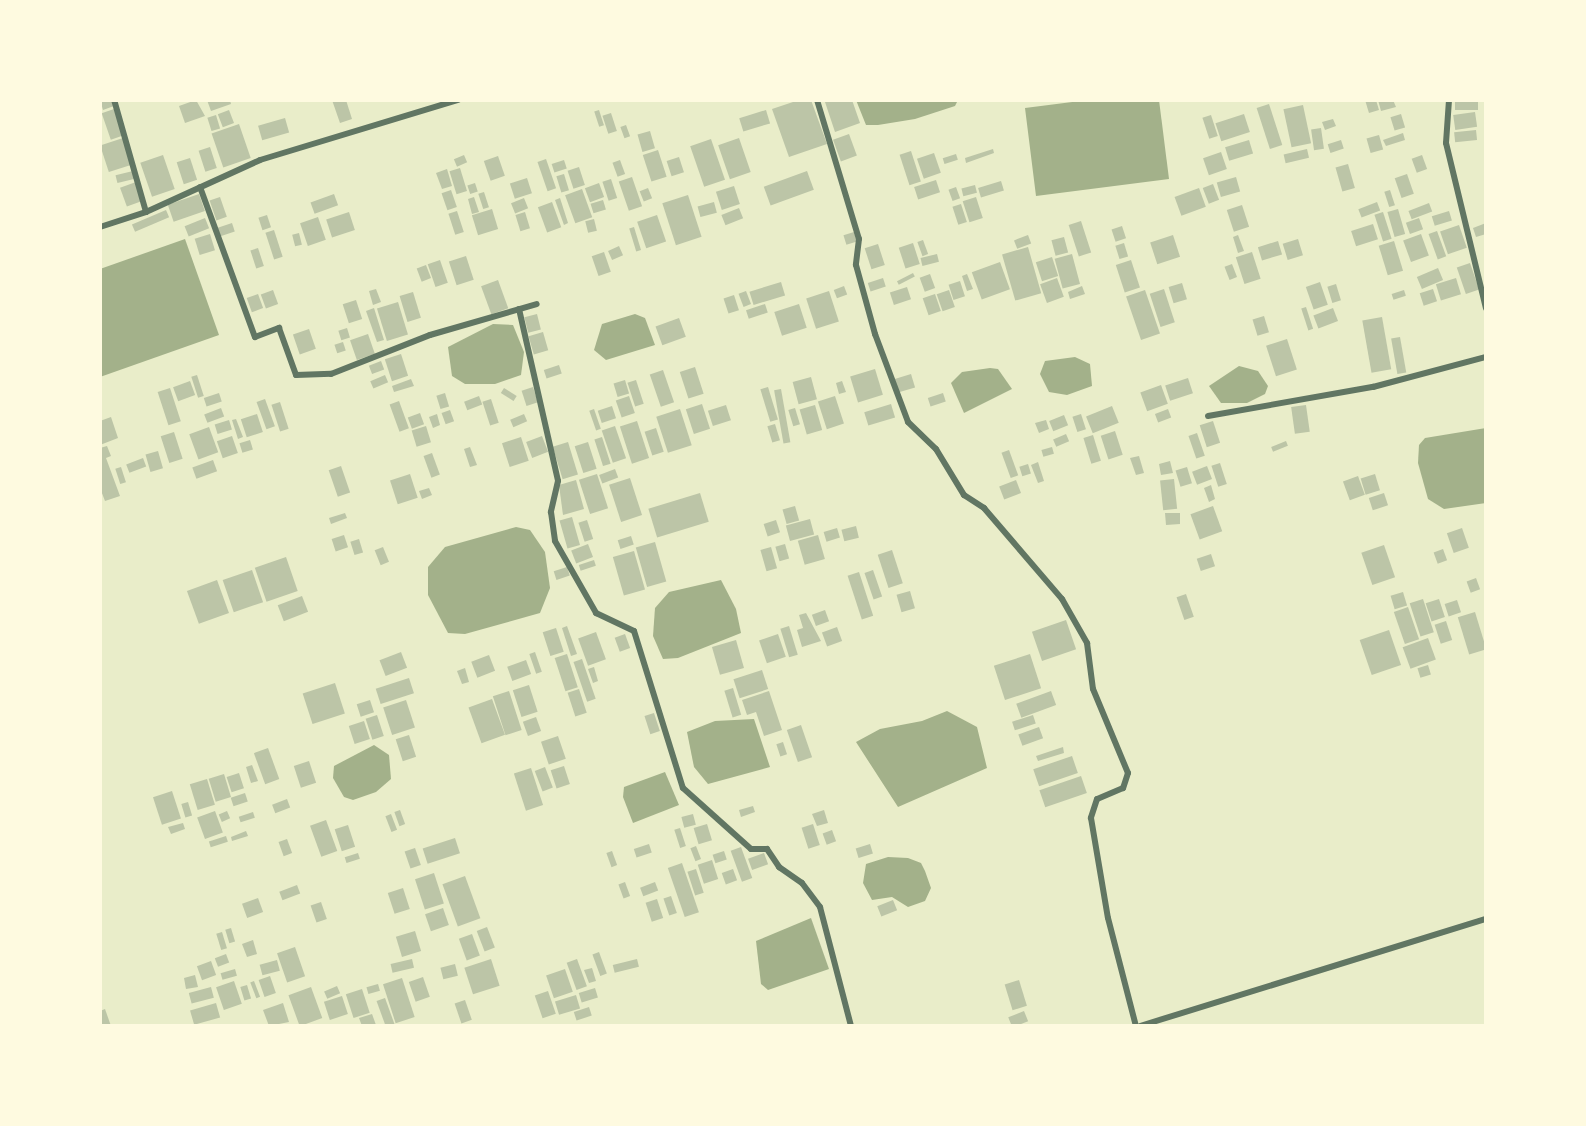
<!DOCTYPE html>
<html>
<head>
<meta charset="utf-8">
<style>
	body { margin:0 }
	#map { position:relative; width:1586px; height:1126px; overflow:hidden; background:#e9edc9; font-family:Manrope,sans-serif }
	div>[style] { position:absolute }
	.water>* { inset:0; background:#a3b18a }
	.building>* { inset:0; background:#bcc5a7; transform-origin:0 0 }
	.minor>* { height:6px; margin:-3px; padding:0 3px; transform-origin:3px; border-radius:3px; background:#617663 }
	span { translate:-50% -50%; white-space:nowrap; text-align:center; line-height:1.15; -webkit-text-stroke:5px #fefae0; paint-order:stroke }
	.frame { position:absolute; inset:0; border:102px solid #fefae0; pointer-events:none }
</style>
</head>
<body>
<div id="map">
	<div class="water">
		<i style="clip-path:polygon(856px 100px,958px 100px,955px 106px,915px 119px,878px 125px,866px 125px)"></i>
		<i style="clip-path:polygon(1088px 100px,1159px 100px,1169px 179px,1036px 196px,1025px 108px)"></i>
		<i style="clip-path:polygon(185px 239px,219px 335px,100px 377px,100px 269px)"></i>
		<i style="clip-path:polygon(635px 314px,645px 318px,655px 345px,606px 360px,594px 350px,602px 324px)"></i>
		<i style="clip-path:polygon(493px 324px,513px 325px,524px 352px,521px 375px,495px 384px,465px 384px,452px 376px,448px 347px)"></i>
		<i style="clip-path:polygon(1075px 357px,1090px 364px,1092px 386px,1067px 395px,1049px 392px,1040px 374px,1045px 361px)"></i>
		<i style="clip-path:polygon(1239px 366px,1258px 371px,1268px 386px,1265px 394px,1247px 403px,1221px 403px,1209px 386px)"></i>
		<i style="clip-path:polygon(990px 368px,998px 369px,1012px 389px,964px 413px,951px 383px,962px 372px)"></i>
		<i style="clip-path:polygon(1486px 428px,1486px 503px,1444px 509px,1428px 499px,1418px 463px,1419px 445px,1425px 438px)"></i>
		<i style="clip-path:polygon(516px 527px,530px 530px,545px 552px,550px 588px,540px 613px,465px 634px,448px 633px,428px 595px,428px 567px,445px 547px)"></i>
		<i style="clip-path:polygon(721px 580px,736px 609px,741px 633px,678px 658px,663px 659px,653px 636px,655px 608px,669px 592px)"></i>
		<i style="clip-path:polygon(947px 711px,977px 727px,987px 768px,898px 807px,856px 742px,880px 729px,922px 721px)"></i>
		<i style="clip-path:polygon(754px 719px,770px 767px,708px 784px,694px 767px,687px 732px,715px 721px)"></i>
		<i style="clip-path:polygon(374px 745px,389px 755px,391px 779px,376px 792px,353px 800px,344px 797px,333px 778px,334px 766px)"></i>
		<i style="clip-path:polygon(665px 772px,679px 805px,633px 823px,623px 797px,624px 787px)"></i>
		<i style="clip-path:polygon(908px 858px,921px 863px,925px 871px,931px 888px,925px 901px,908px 907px,892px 897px,872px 900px,863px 883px,866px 864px,888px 857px)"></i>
		<i style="clip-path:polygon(811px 918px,829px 969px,768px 990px,761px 984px,756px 941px)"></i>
	</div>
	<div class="building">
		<i style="clip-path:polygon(100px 100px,111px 100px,114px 106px,103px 110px)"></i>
		<i style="clip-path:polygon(196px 100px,205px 116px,185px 123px,179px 106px)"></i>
		<i style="clip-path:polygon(207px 100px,230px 100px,231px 104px,211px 111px)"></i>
		<i style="clip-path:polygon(332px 100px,346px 100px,352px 119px,340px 123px)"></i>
		<i style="clip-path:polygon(799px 100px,811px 100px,827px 144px,789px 157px,772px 109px)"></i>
		<i style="clip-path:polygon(831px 100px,852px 100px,860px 123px,835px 132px,825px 102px)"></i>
		<i style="clip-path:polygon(1365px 100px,1376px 100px,1379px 110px,1369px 113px)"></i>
		<i style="clip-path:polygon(1378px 100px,1393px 100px,1396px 107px,1381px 111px)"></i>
		<i style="left:1455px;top:100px;width:23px;height:10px"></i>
		<i style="left:1269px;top:104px;width:43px;height:13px;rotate:72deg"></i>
		<i style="left:1303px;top:105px;width:39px;height:20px;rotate:78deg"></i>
		<i style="left:114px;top:109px;width:28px;height:13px;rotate:71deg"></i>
		<i style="left:229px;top:110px;width:14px;height:12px;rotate:69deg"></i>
		<i style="left:599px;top:110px;width:16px;height:5px;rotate:72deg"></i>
		<i style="left:766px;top:110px;width:14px;height:28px;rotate:73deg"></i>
		<i style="left:1475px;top:112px;width:15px;height:22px;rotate:82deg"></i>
		<i style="left:611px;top:113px;width:19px;height:9px;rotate:72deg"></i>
		<i style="left:1244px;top:114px;width:19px;height:30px;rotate:72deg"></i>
		<i style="left:1401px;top:114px;width:14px;height:11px;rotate:73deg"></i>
		<i style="left:216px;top:115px;width:14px;height:9px;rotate:73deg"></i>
		<i style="left:1211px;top:115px;width:22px;height:9px;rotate:72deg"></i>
		<i style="left:285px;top:118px;width:15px;height:28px;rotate:74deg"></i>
		<i style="clip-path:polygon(1333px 119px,1336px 126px,1325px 130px,1322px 122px)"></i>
		<i style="left:239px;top:124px;width:36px;height:29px;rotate:71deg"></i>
		<i style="left:626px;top:125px;width:12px;height:6px;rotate:70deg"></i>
		<i style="left:1321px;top:128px;width:21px;height:10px;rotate:82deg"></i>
		<i style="left:1476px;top:130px;width:10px;height:22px;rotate:84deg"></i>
		<i style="left:650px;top:131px;width:18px;height:13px;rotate:74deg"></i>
		<i style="clip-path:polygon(1403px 133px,1405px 140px,1386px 146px,1383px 140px)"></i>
		<i style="left:849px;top:134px;width:23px;height:17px;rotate:70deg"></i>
		<i style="left:1379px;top:135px;width:15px;height:13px;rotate:74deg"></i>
		<i style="left:123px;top:138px;width:28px;height:24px;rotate:72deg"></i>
		<i style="left:739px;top:138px;width:36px;height:22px;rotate:71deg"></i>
		<i style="left:711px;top:139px;width:43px;height:22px;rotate:71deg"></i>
		<i style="left:1249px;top:140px;width:14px;height:25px;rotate:73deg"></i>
		<i style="left:1341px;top:140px;width:9px;height:14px;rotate:72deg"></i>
		<i style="left:210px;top:147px;width:22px;height:12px;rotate:72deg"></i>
		<i style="clip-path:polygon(993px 149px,994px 153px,966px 163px,965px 158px)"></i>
		<i style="left:1307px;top:149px;width:9px;height:24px;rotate:77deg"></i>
		<i style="left:658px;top:150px;width:28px;height:16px;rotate:72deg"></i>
		<i style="left:911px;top:151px;width:32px;height:12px;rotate:72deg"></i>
		<i style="left:1221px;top:152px;width:18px;height:19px;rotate:71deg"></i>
		<i style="left:934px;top:153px;width:21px;height:18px;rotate:71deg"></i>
		<i style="left:956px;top:154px;width:6px;height:14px;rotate:72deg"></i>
		<i style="left:163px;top:155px;width:36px;height:24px;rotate:71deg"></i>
		<i style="left:464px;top:155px;width:8px;height:11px;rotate:67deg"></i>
		<i style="left:1422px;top:155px;width:15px;height:11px;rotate:70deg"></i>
		<i style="left:498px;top:156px;width:21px;height:15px;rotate:71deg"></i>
		<i style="left:679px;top:157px;width:16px;height:13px;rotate:72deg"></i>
		<i style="left:190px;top:158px;width:23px;height:14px;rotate:72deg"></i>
		<i style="left:546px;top:159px;width:31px;height:9px;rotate:71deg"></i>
		<i style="left:564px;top:160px;width:9px;height:13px;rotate:72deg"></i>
		<i style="left:620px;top:160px;width:15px;height:8px;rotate:70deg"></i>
		<i style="left:1348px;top:164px;width:25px;height:13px;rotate:74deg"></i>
		<i style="left:579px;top:167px;width:19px;height:12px;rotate:72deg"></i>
		<i style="left:460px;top:168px;width:24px;height:11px;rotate:73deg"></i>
		<i style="clip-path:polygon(447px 169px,452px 186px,442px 189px,436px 173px)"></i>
		<i style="left:133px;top:171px;width:8px;height:18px;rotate:76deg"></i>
		<i style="left:807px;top:171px;width:20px;height:46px;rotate:70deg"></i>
		<i style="left:564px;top:174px;width:17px;height:8px;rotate:73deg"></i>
		<i style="left:1407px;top:174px;width:21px;height:13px;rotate:71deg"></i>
		<i style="left:632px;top:177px;width:31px;height:14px;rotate:71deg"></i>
		<i style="left:1236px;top:177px;width:15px;height:20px;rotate:74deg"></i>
		<i style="left:527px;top:178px;width:16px;height:18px;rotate:72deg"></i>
		<i style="left:611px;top:179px;width:20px;height:9px;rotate:72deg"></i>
		<i style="left:936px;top:180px;width:13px;height:23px;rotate:72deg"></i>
		<i style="left:1001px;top:181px;width:10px;height:24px;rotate:73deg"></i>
		<i style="left:136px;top:182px;width:20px;height:17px;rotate:70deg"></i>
		<i style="left:475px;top:183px;width:9px;height:8px;rotate:72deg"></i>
		<i style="left:599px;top:183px;width:15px;height:15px;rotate:70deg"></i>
		<i style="left:1213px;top:184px;width:17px;height:11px;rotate:69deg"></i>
		<i style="left:975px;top:185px;width:8px;height:14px;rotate:76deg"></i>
		<i style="left:734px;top:186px;width:19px;height:19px;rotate:72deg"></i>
		<i style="left:956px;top:187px;width:12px;height:8px;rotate:70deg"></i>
		<i style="left:648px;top:188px;width:11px;height:9px;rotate:68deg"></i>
		<i style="left:1199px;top:188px;width:20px;height:26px;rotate:70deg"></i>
		<i style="left:582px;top:189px;width:30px;height:18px;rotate:70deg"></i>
		<i style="left:451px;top:190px;width:18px;height:10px;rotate:71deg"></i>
		<i style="left:1390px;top:190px;width:16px;height:6px;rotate:72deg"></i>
		<i style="left:484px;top:192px;width:16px;height:6px;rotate:72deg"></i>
		<i style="left:199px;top:194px;width:18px;height:33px;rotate:71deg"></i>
		<i style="left:334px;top:194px;width:12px;height:25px;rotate:70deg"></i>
		<i style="left:688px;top:195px;width:44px;height:27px;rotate:72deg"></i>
		<i style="left:220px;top:197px;width:21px;height:11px;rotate:71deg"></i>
		<i style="clip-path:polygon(474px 197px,479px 212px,472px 214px,468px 199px)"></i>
		<i style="left:976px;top:197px;width:22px;height:14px;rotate:72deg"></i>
		<i style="left:524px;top:198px;width:11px;height:14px;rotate:68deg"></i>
		<i style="clip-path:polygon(560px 198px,568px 223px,564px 225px,555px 200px)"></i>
		<i style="left:603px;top:200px;width:10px;height:13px;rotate:73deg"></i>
		<i style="left:552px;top:202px;width:27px;height:15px;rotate:70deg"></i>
		<i style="left:714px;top:202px;width:11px;height:17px;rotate:75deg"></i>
		<i style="left:1377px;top:202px;width:9px;height:20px;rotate:69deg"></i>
		<i style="left:1429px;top:203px;width:9px;height:22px;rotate:69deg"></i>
		<i style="left:961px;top:204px;width:19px;height:9px;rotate:72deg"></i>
		<i style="left:1242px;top:205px;width:23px;height:16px;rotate:72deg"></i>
		<i style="left:739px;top:208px;width:11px;height:19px;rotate:68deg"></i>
		<i style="left:492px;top:209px;width:21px;height:21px;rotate:73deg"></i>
		<i style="left:1398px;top:209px;width:26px;height:11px;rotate:74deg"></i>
		<i style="left:166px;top:210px;width:8px;height:37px;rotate:67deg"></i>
		<i style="left:457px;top:211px;width:22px;height:9px;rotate:72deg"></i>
		<i style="left:1449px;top:211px;width:10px;height:18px;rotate:73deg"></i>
		<i style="left:349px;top:212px;width:19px;height:24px;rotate:72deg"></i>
		<i style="left:525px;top:212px;width:17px;height:10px;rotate:73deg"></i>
		<i style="left:1383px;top:212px;width:28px;height:9px;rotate:72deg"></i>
		<i style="left:267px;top:215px;width:13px;height:9px;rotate:72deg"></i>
		<i style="left:657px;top:215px;width:28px;height:21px;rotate:71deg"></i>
		<i style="left:318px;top:217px;width:24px;height:19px;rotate:71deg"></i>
		<i style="left:205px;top:218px;width:11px;height:22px;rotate:68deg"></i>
		<i style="left:1419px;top:218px;width:12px;height:14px;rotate:70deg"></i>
		<i style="left:594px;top:219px;width:12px;height:9px;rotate:76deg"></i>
		<i style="left:1081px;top:221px;width:33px;height:13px;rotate:72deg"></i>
		<i style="left:232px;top:223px;width:9px;height:15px;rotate:72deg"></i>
		<i style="clip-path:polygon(1486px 223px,1486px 234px,1476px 237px,1473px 228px)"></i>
		<i style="left:1373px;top:224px;width:16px;height:23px;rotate:72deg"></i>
		<i style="left:1459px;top:225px;width:24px;height:20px;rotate:71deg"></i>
		<i style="left:1122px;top:226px;width:13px;height:11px;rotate:72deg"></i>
		<i style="left:634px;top:227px;width:24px;height:5px;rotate:73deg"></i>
		<i style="left:274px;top:230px;width:28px;height:9px;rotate:72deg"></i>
		<i style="left:1437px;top:231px;width:27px;height:9px;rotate:70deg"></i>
		<i style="left:854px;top:232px;width:10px;height:11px;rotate:73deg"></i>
		<i style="left:299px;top:233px;width:12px;height:7px;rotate:76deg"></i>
		<i style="left:210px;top:234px;width:17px;height:16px;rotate:73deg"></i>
		<i style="left:1421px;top:234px;width:23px;height:19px;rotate:70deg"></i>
		<i style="left:1028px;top:235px;width:9px;height:15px;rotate:69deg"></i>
		<i style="left:1173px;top:235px;width:23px;height:24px;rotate:72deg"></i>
		<i style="clip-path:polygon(1238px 235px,1244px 251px,1238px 253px,1233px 237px)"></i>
		<i style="left:1064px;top:237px;width:16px;height:13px;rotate:75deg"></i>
		<i style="left:1298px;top:239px;width:17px;height:16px;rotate:73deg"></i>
		<i style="left:923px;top:240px;width:15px;height:6px;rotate:70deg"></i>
		<i style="left:1278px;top:241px;width:14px;height:21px;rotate:73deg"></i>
		<i style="left:1394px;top:241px;width:31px;height:16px;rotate:73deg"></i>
		<i style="left:913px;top:243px;width:22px;height:15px;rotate:72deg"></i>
		<i style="left:1124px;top:243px;width:14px;height:9px;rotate:73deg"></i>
		<i style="left:878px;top:244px;width:22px;height:14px;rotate:72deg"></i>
		<i style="left:619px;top:246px;width:10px;height:12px;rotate:66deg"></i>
		<i style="left:1028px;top:247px;width:48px;height:27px;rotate:74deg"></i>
		<i style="left:258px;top:248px;width:19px;height:8px;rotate:72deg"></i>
		<i style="left:604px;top:252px;width:21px;height:13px;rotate:71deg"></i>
		<i style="left:1252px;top:252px;width:28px;height:17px;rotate:72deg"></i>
		<i style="left:937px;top:254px;width:8px;height:17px;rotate:76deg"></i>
		<i style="left:1072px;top:254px;width:31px;height:18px;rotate:75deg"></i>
		<i style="left:466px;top:256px;width:25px;height:18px;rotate:72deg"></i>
		<i style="left:1052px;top:257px;width:20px;height:17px;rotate:72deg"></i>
		<i style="left:440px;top:260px;width:24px;height:13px;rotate:71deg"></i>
		<i style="left:1131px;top:260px;width:29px;height:16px;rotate:72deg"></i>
		<i style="left:1000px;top:262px;width:29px;height:30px;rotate:70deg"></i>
		<i style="left:1470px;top:263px;width:28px;height:14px;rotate:71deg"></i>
		<i style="left:1232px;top:264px;width:14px;height:8px;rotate:69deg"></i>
		<i style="left:426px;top:265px;width:14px;height:10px;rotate:69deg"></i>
		<i style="left:1438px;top:268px;width:13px;height:23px;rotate:67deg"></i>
		<i style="left:913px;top:273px;width:4px;height:18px;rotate:63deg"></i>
		<i style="left:930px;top:274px;width:15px;height:11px;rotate:70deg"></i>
		<i style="clip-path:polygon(967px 274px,973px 289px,967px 291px,962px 276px)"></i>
		<i style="left:883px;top:278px;width:9px;height:16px;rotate:72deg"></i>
		<i style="left:1057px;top:278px;width:20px;height:18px;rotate:70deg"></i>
		<i style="left:1456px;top:278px;width:17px;height:21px;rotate:73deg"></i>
		<i style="left:498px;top:280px;width:30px;height:18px;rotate:70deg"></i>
		<i style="left:960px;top:281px;width:16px;height:12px;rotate:72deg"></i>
		<i style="left:781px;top:282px;width:14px;height:33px;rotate:73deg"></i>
		<i style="left:1320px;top:282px;width:24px;height:15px;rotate:71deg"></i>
		<i style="left:1182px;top:283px;width:17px;height:14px;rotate:73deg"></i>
		<i style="left:1336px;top:284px;width:17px;height:9px;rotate:73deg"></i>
		<i style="left:844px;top:286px;width:9px;height:11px;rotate:69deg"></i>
		<i style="clip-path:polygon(1082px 286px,1085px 294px,1070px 299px,1068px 292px)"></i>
		<i style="left:907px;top:287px;width:13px;height:18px;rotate:72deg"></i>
		<i style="clip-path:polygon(376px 289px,381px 302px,373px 305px,369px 291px)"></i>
		<i style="left:1164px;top:289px;width:35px;height:15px;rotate:72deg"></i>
		<i style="left:1433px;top:289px;width:13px;height:14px;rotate:72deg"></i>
		<i style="left:273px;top:290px;width:15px;height:13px;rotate:70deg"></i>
		<i style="left:949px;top:290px;width:18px;height:13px;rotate:71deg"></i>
		<i style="left:1145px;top:290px;width:46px;height:20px;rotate:71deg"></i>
		<i style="left:1404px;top:290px;width:6px;height:13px;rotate:72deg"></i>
		<i style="left:746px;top:291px;width:14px;height:8px;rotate:69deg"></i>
		<i style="left:829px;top:291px;width:32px;height:24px;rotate:72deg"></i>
		<i style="left:413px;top:292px;width:27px;height:14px;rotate:73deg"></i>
		<i style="left:258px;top:294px;width:15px;height:12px;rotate:70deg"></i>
		<i style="left:935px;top:294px;width:18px;height:13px;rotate:71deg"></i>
		<i style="left:734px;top:295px;width:16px;height:11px;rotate:72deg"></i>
		<i style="left:356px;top:300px;width:20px;height:14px;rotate:72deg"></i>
		<i style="left:398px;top:302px;width:34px;height:22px;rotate:73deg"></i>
		<i style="left:765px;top:304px;width:9px;height:20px;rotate:72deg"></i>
		<i style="left:799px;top:304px;width:25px;height:26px;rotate:72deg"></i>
		<i style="left:1306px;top:307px;width:23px;height:5px;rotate:72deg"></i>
		<i style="clip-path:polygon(374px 308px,384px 340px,377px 342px,366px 311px)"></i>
		<i style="left:1333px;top:308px;width:14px;height:21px;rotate:69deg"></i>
		<i style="left:537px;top:314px;width:16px;height:13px;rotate:76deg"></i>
		<i style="left:1264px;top:316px;width:17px;height:12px;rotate:73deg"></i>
		<i style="left:1382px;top:317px;width:53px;height:20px;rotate:80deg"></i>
		<i style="left:679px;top:318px;width:20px;height:25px;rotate:70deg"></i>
		<i style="left:347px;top:328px;width:10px;height:9px;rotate:73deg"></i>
		<i style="left:309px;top:329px;width:21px;height:17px;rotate:71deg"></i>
		<i style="left:543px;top:332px;width:19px;height:15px;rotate:74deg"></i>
		<i style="left:368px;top:334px;width:21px;height:19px;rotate:71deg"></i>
		<i style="left:1400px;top:337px;width:36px;height:9px;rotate:80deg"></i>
		<i style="left:1287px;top:339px;width:32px;height:22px;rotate:72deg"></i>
		<i style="left:343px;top:342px;width:9px;height:9px;rotate:72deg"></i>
		<i style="left:401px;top:354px;width:23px;height:17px;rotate:72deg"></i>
		<i style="left:381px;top:361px;width:9px;height:13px;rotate:69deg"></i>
		<i style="left:559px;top:365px;width:9px;height:16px;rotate:72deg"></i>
		<i style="left:695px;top:367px;width:28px;height:16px;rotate:72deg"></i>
		<i style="left:875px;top:369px;width:27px;height:26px;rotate:73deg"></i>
		<i style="left:663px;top:370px;width:34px;height:14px;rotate:71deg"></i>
		<i style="left:911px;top:374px;width:14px;height:17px;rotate:73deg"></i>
		<i style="left:197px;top:375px;width:22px;height:6px;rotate:72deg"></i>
		<i style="left:385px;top:375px;width:8px;height:16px;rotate:67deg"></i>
		<i style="left:811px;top:377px;width:23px;height:19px;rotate:75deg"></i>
		<i style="left:1188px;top:378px;width:16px;height:24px;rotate:72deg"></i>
		<i style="clip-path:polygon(411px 379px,414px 386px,394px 392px,392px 386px)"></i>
		<i style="left:625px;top:380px;width:14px;height:12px;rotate:73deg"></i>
		<i style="left:636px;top:380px;width:25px;height:9px;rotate:72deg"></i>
		<i style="left:190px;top:381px;width:15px;height:18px;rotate:70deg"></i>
		<i style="clip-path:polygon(842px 381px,846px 392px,839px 394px,836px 383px)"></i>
		<i style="left:1161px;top:385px;width:20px;height:22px;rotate:70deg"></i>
		<i style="left:533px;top:387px;width:16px;height:12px;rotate:72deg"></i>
		<i style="left:768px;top:387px;width:34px;height:8px;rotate:73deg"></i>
		<i style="left:170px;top:388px;width:35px;height:13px;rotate:72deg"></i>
		<i style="left:504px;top:388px;width:15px;height:6px;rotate:32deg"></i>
		<i style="left:781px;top:389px;width:54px;height:7px;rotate:80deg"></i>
		<i style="left:219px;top:393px;width:9px;height:16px;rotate:72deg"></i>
		<i style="left:445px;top:393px;width:14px;height:9px;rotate:73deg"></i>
		<i style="left:943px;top:393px;width:9px;height:16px;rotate:72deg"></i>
		<i style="left:479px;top:396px;width:9px;height:16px;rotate:69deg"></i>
		<i style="left:629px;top:396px;width:18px;height:14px;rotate:71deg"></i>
		<i style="left:835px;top:396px;width:29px;height:18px;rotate:72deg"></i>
		<i style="left:265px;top:399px;width:29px;height:9px;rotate:70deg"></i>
		<i style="left:491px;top:399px;width:25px;height:9px;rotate:72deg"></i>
		<i style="left:399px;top:401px;width:29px;height:10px;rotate:70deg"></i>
		<i style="left:280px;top:402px;width:28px;height:9px;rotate:72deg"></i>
		<i style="left:702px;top:404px;width:26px;height:17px;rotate:72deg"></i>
		<i style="left:891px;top:404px;width:14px;height:28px;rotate:73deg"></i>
		<i style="left:726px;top:405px;width:16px;height:19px;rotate:72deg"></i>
		<i style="left:815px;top:405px;width:26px;height:16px;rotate:74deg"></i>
		<i style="left:1306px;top:405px;width:27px;height:15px;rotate:82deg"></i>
		<i style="left:612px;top:406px;width:13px;height:15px;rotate:72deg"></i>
		<i style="left:1112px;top:406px;width:18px;height:28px;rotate:68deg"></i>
		<i style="left:221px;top:408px;width:9px;height:18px;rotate:69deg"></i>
		<i style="left:795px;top:408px;width:17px;height:7px;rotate:73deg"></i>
		<i style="left:594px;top:409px;width:21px;height:5px;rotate:71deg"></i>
		<i style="left:680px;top:409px;width:38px;height:25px;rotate:72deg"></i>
		<i style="left:1168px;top:409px;width:9px;height:14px;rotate:69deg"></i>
		<i style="left:450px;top:410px;width:12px;height:9px;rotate:70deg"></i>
		<i style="left:420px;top:413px;width:12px;height:13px;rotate:70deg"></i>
		<i style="left:257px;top:414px;width:19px;height:17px;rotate:72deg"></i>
		<i style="clip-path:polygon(437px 414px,440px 425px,433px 428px,429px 417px)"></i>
		<i style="left:524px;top:414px;width:8px;height:15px;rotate:67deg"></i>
		<i style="left:1081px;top:414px;width:16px;height:9px;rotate:72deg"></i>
		<i style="left:1064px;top:415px;width:11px;height:16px;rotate:68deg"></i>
		<i style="clip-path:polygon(111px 417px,118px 438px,100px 445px,100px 421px)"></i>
		<i style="clip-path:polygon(236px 419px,243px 437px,238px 439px,232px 420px)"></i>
		<i style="left:229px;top:420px;width:10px;height:15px;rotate:73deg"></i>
		<i style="clip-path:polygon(1046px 420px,1049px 429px,1039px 433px,1035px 423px)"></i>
		<i style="left:637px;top:421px;width:39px;height:18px;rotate:72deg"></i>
		<i style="left:1213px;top:421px;width:23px;height:14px;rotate:72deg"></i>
		<i style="left:775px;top:424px;width:17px;height:8px;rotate:73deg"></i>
		<i style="left:426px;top:426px;width:17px;height:15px;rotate:73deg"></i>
		<i style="left:615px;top:426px;width:34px;height:14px;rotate:71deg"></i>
		<i style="left:209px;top:427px;width:27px;height:21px;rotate:70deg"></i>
		<i style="left:656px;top:428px;width:25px;height:12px;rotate:72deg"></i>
		<i style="left:1115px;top:431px;width:25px;height:15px;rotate:72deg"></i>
		<i style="left:174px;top:432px;width:28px;height:14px;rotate:72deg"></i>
		<i style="left:1197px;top:433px;width:24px;height:9px;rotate:71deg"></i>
		<i style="left:1066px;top:434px;width:8px;height:14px;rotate:67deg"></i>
		<i style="left:1093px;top:435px;width:27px;height:10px;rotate:73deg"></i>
		<i style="left:232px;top:436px;width:18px;height:16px;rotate:71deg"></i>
		<i style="left:542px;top:436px;width:17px;height:17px;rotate:69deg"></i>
		<i style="left:521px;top:437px;width:25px;height:20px;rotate:72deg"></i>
		<i style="left:602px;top:437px;width:28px;height:8px;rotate:72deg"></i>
		<i style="left:250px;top:440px;width:10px;height:11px;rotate:73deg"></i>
		<i style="left:1286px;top:441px;width:5px;height:16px;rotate:68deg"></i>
		<i style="left:568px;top:442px;width:34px;height:16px;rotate:73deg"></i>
		<i style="left:588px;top:442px;width:28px;height:14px;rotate:72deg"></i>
		<i style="clip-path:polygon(107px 446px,111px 456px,106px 458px,120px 496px,105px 501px,100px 488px,100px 448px)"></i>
		<i style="clip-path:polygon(470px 447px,477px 465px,470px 467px,464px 449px)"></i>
		<i style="left:1052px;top:447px;width:7px;height:11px;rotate:74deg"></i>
		<i style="left:1009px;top:450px;width:27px;height:8px;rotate:70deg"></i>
		<i style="left:158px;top:451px;width:18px;height:13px;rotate:74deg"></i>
		<i style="left:432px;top:453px;width:23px;height:9px;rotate:70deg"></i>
		<i style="clip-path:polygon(1139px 456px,1144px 473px,1136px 475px,1130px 458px)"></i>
		<i style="left:143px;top:458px;width:9px;height:18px;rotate:69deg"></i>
		<i style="left:213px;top:460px;width:12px;height:22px;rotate:70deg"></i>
		<i style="clip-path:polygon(1170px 461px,1173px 473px,1161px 475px,1159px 464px)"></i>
		<i style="clip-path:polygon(1038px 462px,1044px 481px,1038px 483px,1031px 465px)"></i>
		<i style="left:1220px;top:463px;width:22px;height:9px;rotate:72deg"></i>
		<i style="left:1028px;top:464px;width:10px;height:9px;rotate:73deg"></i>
		<i style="left:341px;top:466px;width:28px;height:13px;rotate:71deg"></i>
		<i style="left:1207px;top:466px;width:14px;height:16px;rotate:69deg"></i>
		<i style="left:121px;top:467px;width:16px;height:6px;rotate:72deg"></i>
		<i style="left:1187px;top:467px;width:17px;height:12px;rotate:73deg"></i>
		<i style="left:615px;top:469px;width:9px;height:17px;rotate:69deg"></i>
		<i style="left:410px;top:474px;width:25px;height:21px;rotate:72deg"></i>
		<i style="left:597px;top:474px;width:36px;height:19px;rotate:72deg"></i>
		<i style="left:1375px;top:474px;width:17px;height:15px;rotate:73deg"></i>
		<i style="left:1358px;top:476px;width:20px;height:16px;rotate:70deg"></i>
		<i style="left:630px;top:478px;width:39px;height:22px;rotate:72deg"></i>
		<i style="left:1174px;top:479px;width:30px;height:14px;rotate:84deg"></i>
		<i style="clip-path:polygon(576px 480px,584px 509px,563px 515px,559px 485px)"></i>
		<i style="left:1016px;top:480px;width:14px;height:18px;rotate:69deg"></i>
		<i style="clip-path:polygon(1211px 485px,1215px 499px,1209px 502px,1204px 488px)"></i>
		<i style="clip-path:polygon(429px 488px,432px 495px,422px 499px,419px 491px)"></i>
		<i style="left:700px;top:493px;width:30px;height:54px;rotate:73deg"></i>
		<i style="left:1384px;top:493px;width:13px;height:16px;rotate:72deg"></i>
		<i style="left:795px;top:506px;width:15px;height:13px;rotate:74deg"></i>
		<i style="left:1213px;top:506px;width:27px;height:24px;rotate:70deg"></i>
		<i style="clip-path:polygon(345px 513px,347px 518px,331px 524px,329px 518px)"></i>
		<i style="clip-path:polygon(1165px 513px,1180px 513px,1180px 524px,1166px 525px)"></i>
		<i style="left:572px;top:517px;width:29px;height:13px;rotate:74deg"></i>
		<i style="left:810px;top:519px;width:16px;height:25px;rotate:75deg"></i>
		<i style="left:587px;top:520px;width:20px;height:9px;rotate:72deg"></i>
		<i style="left:776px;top:520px;width:13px;height:13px;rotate:72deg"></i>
		<i style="left:856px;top:526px;width:12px;height:15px;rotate:76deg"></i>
		<i style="left:837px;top:528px;width:10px;height:14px;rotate:73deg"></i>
		<i style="left:1462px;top:528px;width:21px;height:16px;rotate:71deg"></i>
		<i style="left:344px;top:535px;width:13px;height:13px;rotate:72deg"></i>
		<i style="left:818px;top:535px;width:25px;height:21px;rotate:74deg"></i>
		<i style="left:631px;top:536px;width:9px;height:14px;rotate:72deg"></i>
		<i style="left:359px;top:539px;width:14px;height:9px;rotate:73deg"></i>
		<i style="left:655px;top:542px;width:41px;height:20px;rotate:74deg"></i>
		<i style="left:588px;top:544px;width:14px;height:18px;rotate:69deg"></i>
		<i style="left:785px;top:544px;width:15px;height:10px;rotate:74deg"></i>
		<i style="left:1384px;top:545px;width:34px;height:24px;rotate:71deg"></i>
		<i style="left:383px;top:547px;width:16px;height:9px;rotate:68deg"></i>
		<i style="left:771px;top:547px;width:22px;height:11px;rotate:74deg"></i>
		<i style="left:1443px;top:549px;width:12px;height:10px;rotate:70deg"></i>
		<i style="left:892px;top:550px;width:35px;height:15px;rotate:72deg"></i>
		<i style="left:634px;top:551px;width:40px;height:22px;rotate:74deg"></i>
		<i style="left:1211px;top:554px;width:13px;height:15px;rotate:72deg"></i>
		<i style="left:286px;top:557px;width:36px;height:33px;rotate:71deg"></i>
		<i style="left:594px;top:560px;width:6px;height:16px;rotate:72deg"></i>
		<i style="left:567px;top:567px;width:9px;height:14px;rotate:72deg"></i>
		<i style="left:252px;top:570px;width:34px;height:31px;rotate:71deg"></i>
		<i style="left:873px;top:570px;width:28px;height:9px;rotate:71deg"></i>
		<i style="left:859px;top:572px;width:46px;height:12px;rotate:72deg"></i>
		<i style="left:1476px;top:578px;width:12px;height:10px;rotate:70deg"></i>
		<i style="left:217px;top:580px;width:35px;height:32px;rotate:70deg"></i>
		<i style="left:910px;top:591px;width:18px;height:14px;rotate:74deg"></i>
		<i style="left:1403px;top:592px;width:14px;height:13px;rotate:73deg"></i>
		<i style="left:1186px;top:594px;width:24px;height:10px;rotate:71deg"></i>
		<i style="left:302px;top:596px;width:17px;height:26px;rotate:69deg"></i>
		<i style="left:1423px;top:599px;width:35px;height:14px;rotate:72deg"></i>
		<i style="left:1439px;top:599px;width:19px;height:14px;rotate:72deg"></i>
		<i style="left:1457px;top:600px;width:13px;height:13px;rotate:72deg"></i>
		<i style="left:1408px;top:607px;width:34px;height:15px;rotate:71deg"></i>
		<i style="left:825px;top:610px;width:12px;height:14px;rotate:70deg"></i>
		<i style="left:1475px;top:612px;width:39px;height:18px;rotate:73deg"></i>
		<i style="clip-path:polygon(806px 613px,821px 641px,802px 647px,797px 630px,803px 628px,799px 615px)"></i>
		<i style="left:1066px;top:620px;width:31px;height:36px;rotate:71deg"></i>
		<i style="left:1446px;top:621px;width:20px;height:12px;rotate:72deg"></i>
		<i style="clip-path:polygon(567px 626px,577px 654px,571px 656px,562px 628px)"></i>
		<i style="left:789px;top:626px;width:30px;height:9px;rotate:73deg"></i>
		<i style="left:837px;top:627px;width:15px;height:16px;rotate:70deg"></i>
		<i style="left:556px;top:628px;width:25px;height:14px;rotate:72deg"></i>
		<i style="left:1389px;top:630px;width:37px;height:31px;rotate:71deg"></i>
		<i style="left:596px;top:632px;width:29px;height:19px;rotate:70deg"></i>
		<i style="left:625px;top:634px;width:15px;height:11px;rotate:70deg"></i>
		<i style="left:778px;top:634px;width:24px;height:20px;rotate:71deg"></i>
		<i style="left:1428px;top:638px;width:23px;height:27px;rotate:70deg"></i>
		<i style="left:736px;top:640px;width:29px;height:25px;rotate:74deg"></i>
		<i style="left:401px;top:652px;width:17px;height:23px;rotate:69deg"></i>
		<i style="left:535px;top:652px;width:21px;height:6px;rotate:71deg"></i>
		<i style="left:567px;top:654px;width:35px;height:13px;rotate:72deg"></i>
		<i style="left:1030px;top:654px;width:36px;height:38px;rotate:72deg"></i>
		<i style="left:489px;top:655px;width:17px;height:19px;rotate:69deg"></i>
		<i style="left:582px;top:659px;width:42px;height:9px;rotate:71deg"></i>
		<i style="left:526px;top:660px;width:15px;height:20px;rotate:70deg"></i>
		<i style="left:1428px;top:665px;width:10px;height:11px;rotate:73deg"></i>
		<i style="clip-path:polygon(594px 667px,598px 681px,593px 683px,588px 669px)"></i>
		<i style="clip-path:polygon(465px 668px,469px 682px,462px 684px,457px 671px)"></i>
		<i style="left:762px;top:670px;width:20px;height:30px;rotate:72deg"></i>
		<i style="left:409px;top:678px;width:16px;height:35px;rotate:72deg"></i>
		<i style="left:335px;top:683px;width:32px;height:34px;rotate:72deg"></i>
		<i style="left:529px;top:685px;width:28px;height:17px;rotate:72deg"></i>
		<i style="left:733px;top:688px;width:28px;height:9px;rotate:73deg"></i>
		<i style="left:579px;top:689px;width:25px;height:12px;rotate:72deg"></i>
		<i style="left:509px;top:691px;width:41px;height:17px;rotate:72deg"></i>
		<i style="clip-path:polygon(769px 691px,782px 730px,764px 736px,756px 712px,747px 715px,742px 700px)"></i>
		<i style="left:1051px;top:691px;width:15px;height:37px;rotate:70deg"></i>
		<i style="left:492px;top:699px;width:38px;height:25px;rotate:70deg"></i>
		<i style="left:370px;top:700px;width:13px;height:14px;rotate:72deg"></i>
		<i style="left:406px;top:700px;width:29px;height:24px;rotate:72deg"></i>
		<i style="left:654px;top:713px;width:19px;height:10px;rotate:72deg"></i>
		<i style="left:377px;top:715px;width:22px;height:12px;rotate:72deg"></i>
		<i style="left:1033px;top:715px;width:9px;height:22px;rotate:72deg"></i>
		<i style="left:536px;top:717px;width:15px;height:14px;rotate:70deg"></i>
		<i style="left:364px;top:721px;width:19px;height:16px;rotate:72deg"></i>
		<i style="left:801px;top:725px;width:34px;height:15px;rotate:71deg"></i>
		<i style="left:1039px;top:727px;width:12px;height:22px;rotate:70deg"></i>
		<i style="left:409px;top:735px;width:23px;height:14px;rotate:72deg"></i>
		<i style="left:558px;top:736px;width:24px;height:18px;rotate:71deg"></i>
		<i style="left:783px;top:742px;width:13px;height:7px;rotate:72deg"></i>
		<i style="clip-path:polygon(1063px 747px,1064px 753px,1038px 761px,1036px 756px)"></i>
		<i style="left:268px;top:748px;width:33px;height:15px;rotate:70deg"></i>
		<i style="left:1072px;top:756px;width:18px;height:41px;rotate:71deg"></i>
		<i style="left:309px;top:761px;width:23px;height:16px;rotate:72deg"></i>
		<i style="clip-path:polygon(252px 765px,258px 781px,251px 783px,246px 767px)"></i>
		<i style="left:564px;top:766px;width:19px;height:14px;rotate:72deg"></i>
		<i style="left:545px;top:767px;width:22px;height:11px;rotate:69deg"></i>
		<i style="left:531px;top:768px;width:39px;height:18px;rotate:72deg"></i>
		<i style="left:239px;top:773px;width:16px;height:13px;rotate:72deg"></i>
		<i style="left:224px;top:774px;width:24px;height:16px;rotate:73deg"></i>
		<i style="left:1081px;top:776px;width:18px;height:44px;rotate:71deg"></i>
		<i style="left:207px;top:779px;width:27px;height:18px;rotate:73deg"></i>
		<i style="left:172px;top:791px;width:29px;height:20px;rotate:72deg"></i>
		<i style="left:245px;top:793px;width:9px;height:15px;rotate:72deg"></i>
		<i style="left:287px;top:799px;width:9px;height:16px;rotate:69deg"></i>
		<i style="left:188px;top:802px;width:14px;height:7px;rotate:73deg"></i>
		<i style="clip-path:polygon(753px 806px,755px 812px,741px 817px,739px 810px)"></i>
		<i style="left:400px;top:810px;width:15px;height:6px;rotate:70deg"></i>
		<i style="clip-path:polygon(824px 810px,828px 823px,817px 826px,812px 814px)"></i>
		<i style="left:215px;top:811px;width:23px;height:19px;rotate:70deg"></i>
		<i style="left:227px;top:811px;width:8px;height:9px;rotate:67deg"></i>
		<i style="left:253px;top:812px;width:6px;height:15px;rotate:72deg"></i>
		<i style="left:391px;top:814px;width:17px;height:6px;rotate:69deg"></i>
		<i style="left:693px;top:814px;width:11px;height:12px;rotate:75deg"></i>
		<i style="left:326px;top:820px;width:33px;height:17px;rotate:70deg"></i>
		<i style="clip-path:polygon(183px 823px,185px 829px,171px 834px,168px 827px)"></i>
		<i style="left:707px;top:824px;width:17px;height:14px;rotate:73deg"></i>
		<i style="left:813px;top:824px;width:22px;height:12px;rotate:72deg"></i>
		<i style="left:348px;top:825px;width:23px;height:14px;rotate:72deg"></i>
		<i style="left:680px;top:828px;width:19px;height:6px;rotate:72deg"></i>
		<i style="left:832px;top:830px;width:12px;height:10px;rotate:70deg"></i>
		<i style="clip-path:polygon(246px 831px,248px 836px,232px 841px,231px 837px)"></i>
		<i style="left:226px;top:836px;width:6px;height:18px;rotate:72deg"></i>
		<i style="left:455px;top:838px;width:16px;height:34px;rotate:72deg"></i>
		<i style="left:287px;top:839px;width:15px;height:9px;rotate:70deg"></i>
		<i style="left:649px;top:844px;width:9px;height:16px;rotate:72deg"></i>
		<i style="left:870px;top:844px;width:10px;height:15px;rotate:73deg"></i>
		<i style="left:696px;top:846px;width:14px;height:6px;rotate:69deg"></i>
		<i style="left:741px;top:847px;width:33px;height:11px;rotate:70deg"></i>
		<i style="left:415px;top:848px;width:18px;height:11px;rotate:71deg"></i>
		<i style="left:612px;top:851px;width:15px;height:6px;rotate:70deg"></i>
		<i style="left:724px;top:851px;width:9px;height:12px;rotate:72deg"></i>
		<i style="left:358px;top:853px;width:6px;height:14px;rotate:72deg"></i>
		<i style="left:764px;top:853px;width:12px;height:17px;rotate:70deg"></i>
		<i style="left:712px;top:860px;width:20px;height:15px;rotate:72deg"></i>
		<i style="left:682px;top:863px;width:52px;height:15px;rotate:71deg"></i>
		<i style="left:696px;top:869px;width:25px;height:9px;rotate:72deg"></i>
		<i style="left:733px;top:869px;width:12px;height:12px;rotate:70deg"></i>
		<i style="left:434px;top:873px;width:32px;height:20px;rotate:72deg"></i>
		<i style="left:465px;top:876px;width:45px;height:24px;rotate:70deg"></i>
		<i style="left:625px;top:882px;width:15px;height:7px;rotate:70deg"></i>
		<i style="left:655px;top:882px;width:9px;height:16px;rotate:69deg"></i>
		<i style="left:297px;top:885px;width:9px;height:19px;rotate:69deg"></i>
		<i style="left:403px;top:888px;width:22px;height:16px;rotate:72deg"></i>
		<i style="left:671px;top:896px;width:18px;height:8px;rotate:71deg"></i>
		<i style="left:258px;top:898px;width:15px;height:17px;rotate:70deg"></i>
		<i style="left:657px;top:899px;width:20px;height:12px;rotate:72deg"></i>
		<i style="left:893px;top:900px;width:11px;height:17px;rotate:68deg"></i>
		<i style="left:321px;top:902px;width:18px;height:11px;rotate:71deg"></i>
		<i style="left:443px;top:908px;width:18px;height:19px;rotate:71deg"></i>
		<i style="left:487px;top:927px;width:22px;height:11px;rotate:69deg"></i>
		<i style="left:231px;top:928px;width:14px;height:6px;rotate:73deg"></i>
		<i style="left:415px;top:931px;width:21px;height:20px;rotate:73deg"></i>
		<i style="left:222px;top:932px;width:17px;height:6px;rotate:73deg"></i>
		<i style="left:472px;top:934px;width:23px;height:14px;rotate:70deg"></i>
		<i style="clip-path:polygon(253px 940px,257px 954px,247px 957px,242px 944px)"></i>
		<i style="left:295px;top:947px;width:31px;height:19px;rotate:71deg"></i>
		<i style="left:599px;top:952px;width:23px;height:7px;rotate:70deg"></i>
		<i style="left:226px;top:954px;width:9px;height:12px;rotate:69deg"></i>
		<i style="left:412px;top:959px;width:9px;height:22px;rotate:77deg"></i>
		<i style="left:491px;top:959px;width:28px;height:28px;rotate:72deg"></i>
		<i style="left:577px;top:959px;width:29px;height:11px;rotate:70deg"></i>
		<i style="left:637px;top:959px;width:8px;height:25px;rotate:76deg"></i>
		<i style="left:277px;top:960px;width:11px;height:18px;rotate:75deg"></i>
		<i style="left:211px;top:961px;width:15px;height:15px;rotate:70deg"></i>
		<i style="left:455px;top:964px;width:12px;height:15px;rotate:76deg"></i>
		<i style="clip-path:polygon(592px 968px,596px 981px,589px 983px,584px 970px)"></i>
		<i style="left:235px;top:969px;width:7px;height:15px;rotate:74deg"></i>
		<i style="left:565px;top:969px;width:24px;height:20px;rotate:71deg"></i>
		<i style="clip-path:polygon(195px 975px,198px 987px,186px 989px,184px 978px)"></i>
		<i style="left:270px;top:976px;width:18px;height:12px;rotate:71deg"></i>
		<i style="left:423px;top:977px;width:21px;height:15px;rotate:71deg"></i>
		<i style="left:402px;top:978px;width:41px;height:20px;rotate:72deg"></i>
		<i style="left:1019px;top:980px;width:27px;height:15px;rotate:73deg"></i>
		<i style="left:234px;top:981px;width:24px;height:19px;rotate:71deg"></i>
		<i style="left:254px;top:981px;width:17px;height:4px;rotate:69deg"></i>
		<i style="left:378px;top:984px;width:7px;height:12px;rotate:74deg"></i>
		<i style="left:247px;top:985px;width:14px;height:7px;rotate:73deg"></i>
		<i style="left:337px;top:986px;width:8px;height:14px;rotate:67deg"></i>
		<i style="left:211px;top:987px;width:11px;height:23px;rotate:75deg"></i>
		<i style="left:311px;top:987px;width:33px;height:24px;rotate:70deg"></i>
		<i style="left:595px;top:988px;width:10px;height:17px;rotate:73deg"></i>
		<i style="left:362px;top:989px;width:25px;height:17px;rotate:72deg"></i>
		<i style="left:548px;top:991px;width:24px;height:14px;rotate:71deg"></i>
		<i style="left:576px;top:995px;width:14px;height:22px;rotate:73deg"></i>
		<i style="left:342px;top:996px;width:19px;height:19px;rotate:72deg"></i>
		<i style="left:385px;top:998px;width:30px;height:9px;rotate:70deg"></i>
		<i style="left:465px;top:1000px;width:21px;height:11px;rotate:71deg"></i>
		<i style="left:216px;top:1003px;width:15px;height:27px;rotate:74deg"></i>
		<i style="clip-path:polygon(283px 1003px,289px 1022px,269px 1026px,263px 1010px)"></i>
		<i style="left:589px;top:1007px;width:9px;height:16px;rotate:72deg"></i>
		<i style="clip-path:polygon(105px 1009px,111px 1026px,100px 1026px,100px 1011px)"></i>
		<i style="left:1024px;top:1011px;width:11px;height:17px;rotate:68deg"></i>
		<i style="clip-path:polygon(372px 1014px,376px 1025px,362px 1026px,359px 1018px)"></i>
	</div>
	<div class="minor">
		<i style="left:817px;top:100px;width:145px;rotate:73.2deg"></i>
		<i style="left:859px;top:239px;width:26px;rotate:97deg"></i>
		<i style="left:856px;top:265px;width:72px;rotate:74.6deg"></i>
		<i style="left:875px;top:334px;width:94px;rotate:69.4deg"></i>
		<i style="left:908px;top:422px;width:39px;rotate:44deg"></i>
		<i style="left:936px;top:449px;width:54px;rotate:58.7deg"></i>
		<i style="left:964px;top:495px;width:24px;rotate:33deg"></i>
		<i style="left:984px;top:508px;width:120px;rotate:49.4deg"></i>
		<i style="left:1062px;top:599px;width:51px;rotate:60.4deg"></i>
		<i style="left:1087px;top:643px;width:46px;rotate:82.6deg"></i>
		<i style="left:1093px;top:689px;width:91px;rotate:67.4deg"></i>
		<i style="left:1128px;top:773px;width:16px;rotate:108deg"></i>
		<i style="left:1123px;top:788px;width:28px;rotate:157deg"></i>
		<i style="left:1097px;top:799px;width:20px;rotate:108deg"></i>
		<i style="left:1091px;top:818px;width:101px;rotate:80.4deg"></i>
		<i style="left:1108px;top:918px;width:112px;rotate:75.5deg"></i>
		<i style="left:1449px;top:100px;width:43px;rotate:94deg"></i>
		<i style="left:1446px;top:143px;width:170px;rotate:76.4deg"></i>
		<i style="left:200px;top:187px;width:160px;rotate:69.9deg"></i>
		<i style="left:255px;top:337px;width:26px;rotate:-21deg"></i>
		<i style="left:279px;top:328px;width:50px;rotate:70.1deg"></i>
		<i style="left:296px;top:375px;width:35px;rotate:-2deg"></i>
		<i style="left:331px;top:374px;width:106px;rotate:-21.5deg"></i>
		<i style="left:430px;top:335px;width:111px;rotate:-16.2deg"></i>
		<i style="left:146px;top:212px;width:125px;rotate:-24.5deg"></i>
		<i style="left:260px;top:160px;width:207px;rotate:-16.9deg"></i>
		<i style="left:100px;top:227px;width:48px;rotate:-18.1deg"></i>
		<i style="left:146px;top:212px;width:116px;rotate:-105.9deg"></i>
		<i style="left:519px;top:309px;width:176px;rotate:77.2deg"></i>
		<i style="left:558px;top:481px;width:32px;rotate:103deg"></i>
		<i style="left:551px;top:512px;width:29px;rotate:82deg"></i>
		<i style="left:555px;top:541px;width:83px;rotate:60.3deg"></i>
		<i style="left:596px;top:613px;width:42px;rotate:25.3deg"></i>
		<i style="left:634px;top:631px;width:164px;rotate:72.7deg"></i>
		<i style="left:683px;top:788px;width:91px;rotate:41.9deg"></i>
		<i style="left:751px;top:849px;width:16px"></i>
		<i style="left:767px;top:849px;width:22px;rotate:56deg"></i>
		<i style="left:779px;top:867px;width:28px;rotate:35deg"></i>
		<i style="left:802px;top:883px;width:30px;rotate:53deg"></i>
		<i style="left:820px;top:907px;width:123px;rotate:75.4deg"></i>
		<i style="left:1208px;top:416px;width:168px;rotate:-10deg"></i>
		<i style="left:1373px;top:387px;width:117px;rotate:-14.9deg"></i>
		<i style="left:1140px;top:1026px;width:362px;rotate:-17.2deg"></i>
	</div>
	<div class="frame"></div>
</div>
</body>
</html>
